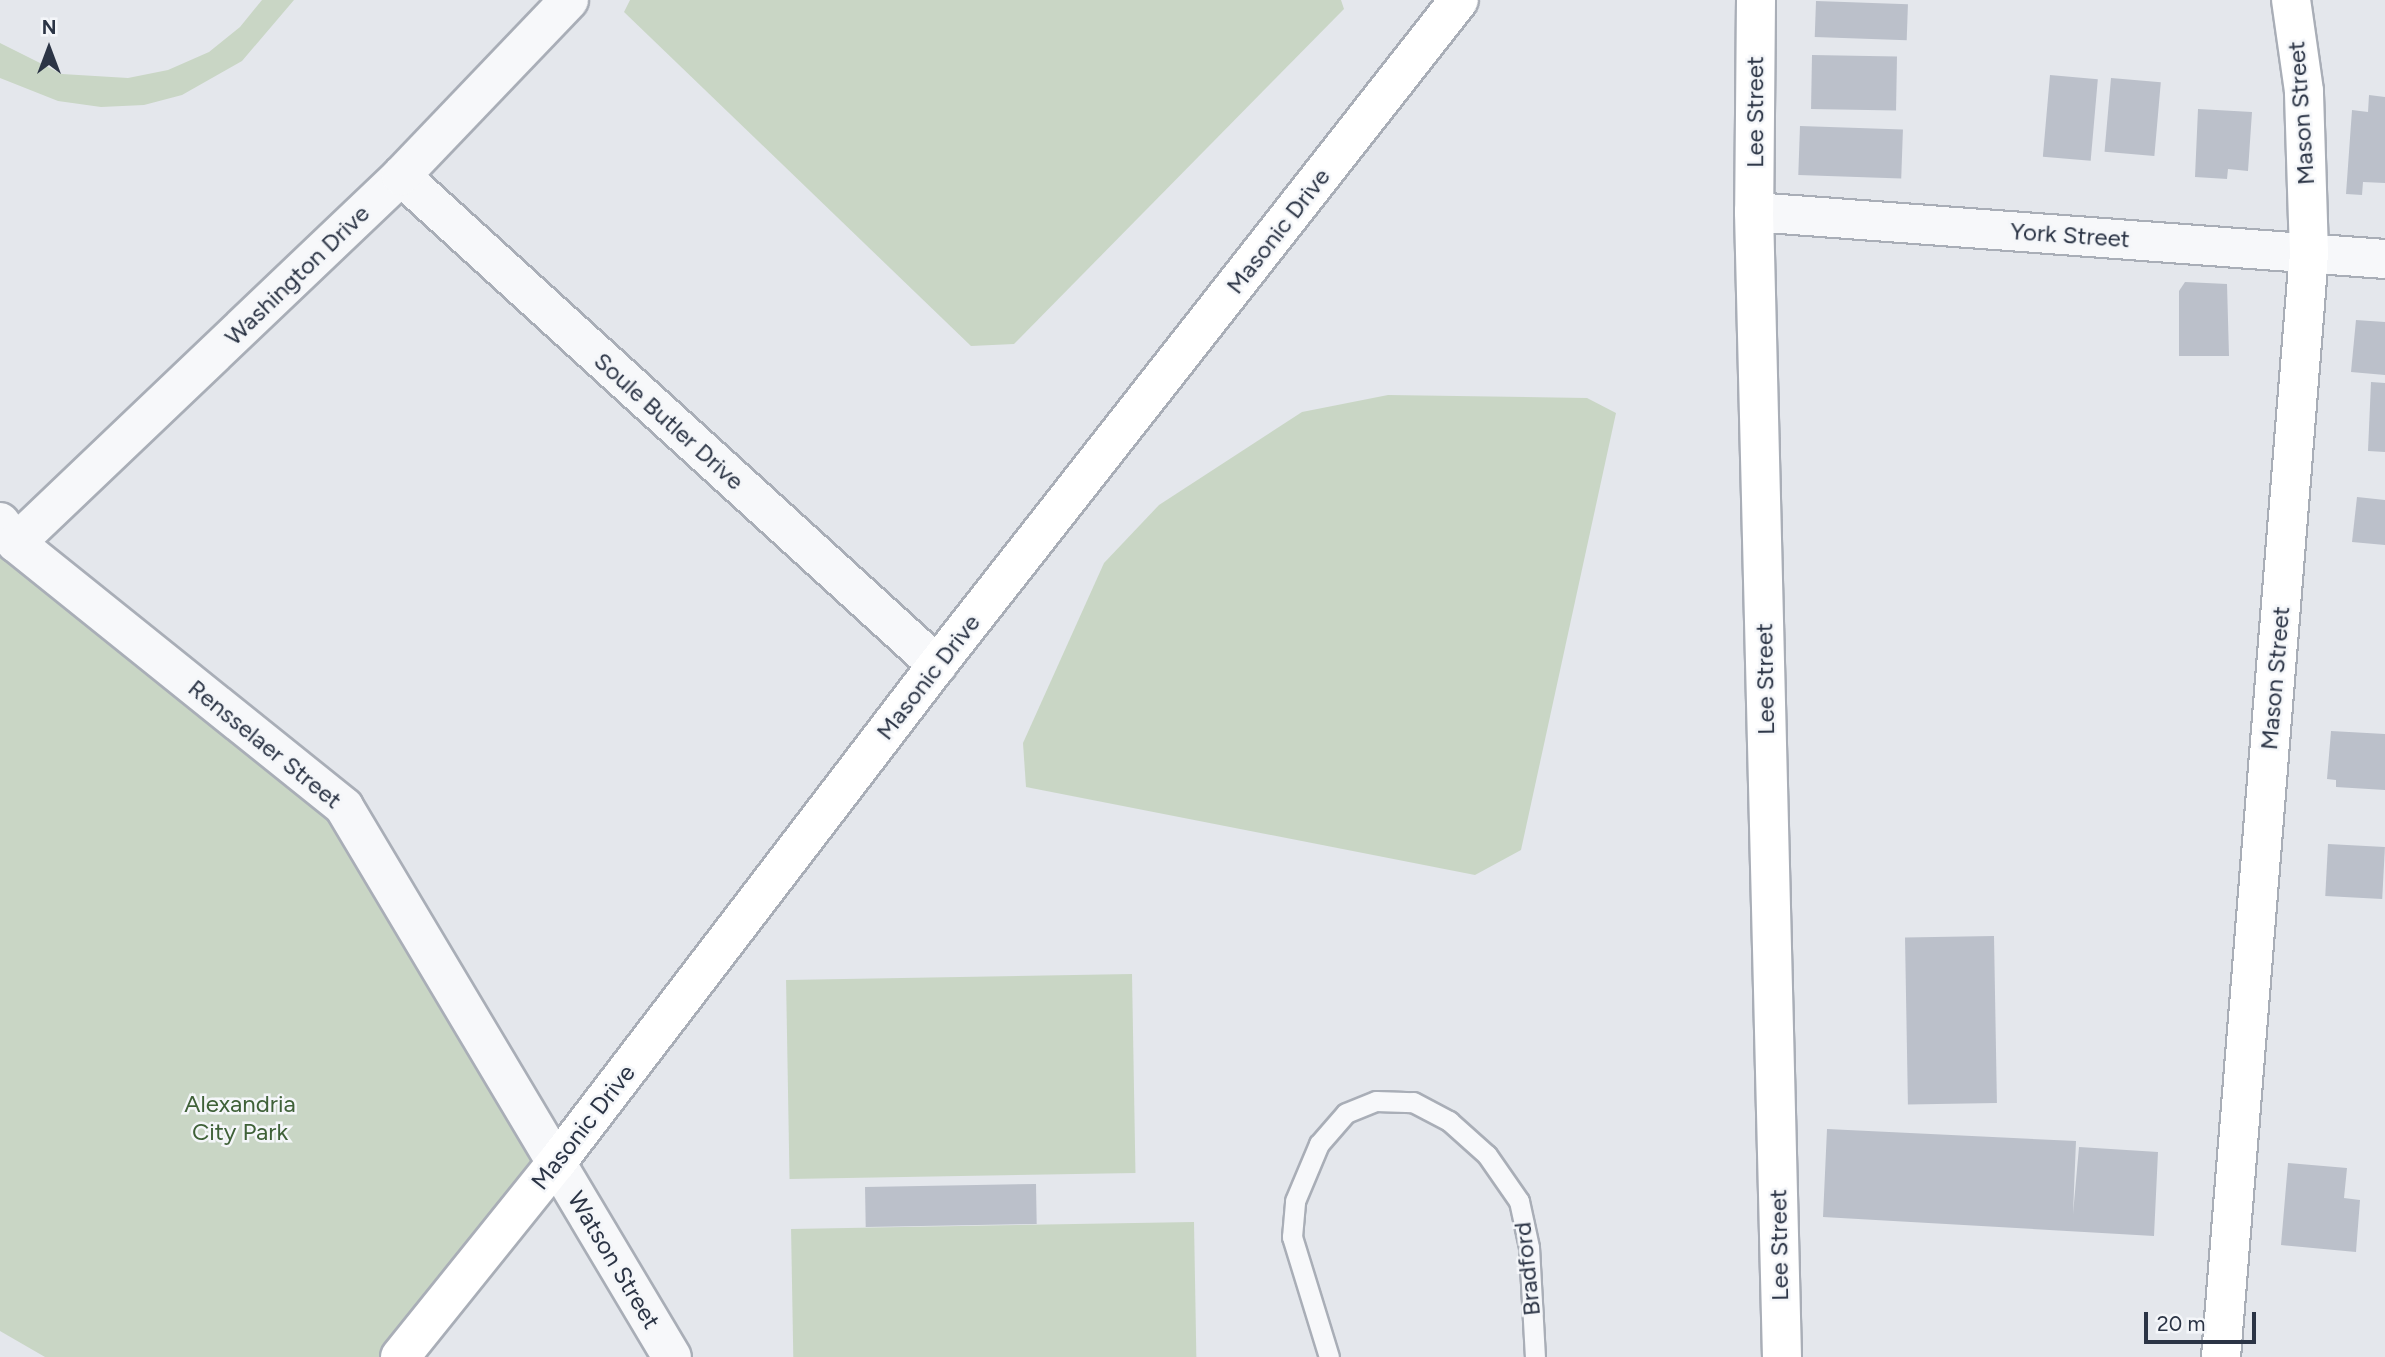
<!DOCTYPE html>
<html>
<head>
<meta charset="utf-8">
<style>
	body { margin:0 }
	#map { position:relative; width:2385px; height:1357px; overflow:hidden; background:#e4e7ec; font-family:Figtree,sans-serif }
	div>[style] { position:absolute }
	.green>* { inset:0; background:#c9d6c5; transform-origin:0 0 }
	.building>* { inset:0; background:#bbc0ca; transform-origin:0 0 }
	.roads { filter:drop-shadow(2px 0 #a9aeb7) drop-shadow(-2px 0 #a9aeb7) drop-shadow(0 2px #a9aeb7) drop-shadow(0 -2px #a9aeb7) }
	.lane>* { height:19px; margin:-9.5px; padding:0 9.5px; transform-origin:9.5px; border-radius:9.5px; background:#f7f8fa }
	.street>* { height:38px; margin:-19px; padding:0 19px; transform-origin:19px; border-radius:19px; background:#f7f8fa }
	.secondary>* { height:38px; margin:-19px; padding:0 19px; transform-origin:19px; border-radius:19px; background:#fff }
	.primary>* { height:38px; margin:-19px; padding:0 19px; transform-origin:19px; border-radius:19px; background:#fff }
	span { translate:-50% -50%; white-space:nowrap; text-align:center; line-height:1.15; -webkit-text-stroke:5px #f4f6f9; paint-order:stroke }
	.street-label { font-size:24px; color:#2b3445 }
	.park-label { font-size:24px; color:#3f6138 }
	.north { position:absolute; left:14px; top:14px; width:70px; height:70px; -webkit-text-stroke:5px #f4f6f9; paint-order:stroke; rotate:0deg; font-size:19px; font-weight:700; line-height:28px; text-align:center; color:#2b3445 }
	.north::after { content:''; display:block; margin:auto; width:24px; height:32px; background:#2b3445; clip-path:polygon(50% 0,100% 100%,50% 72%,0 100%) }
	.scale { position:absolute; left:2144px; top:1312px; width:112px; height:32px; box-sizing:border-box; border:4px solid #2b3445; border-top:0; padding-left:9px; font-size:21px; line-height:24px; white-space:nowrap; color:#2b3445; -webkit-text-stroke:5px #f4f6f9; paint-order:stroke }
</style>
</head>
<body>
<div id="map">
	<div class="green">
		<i style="clip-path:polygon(262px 0,294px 0,242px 61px,182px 95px,144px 105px,101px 107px,58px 101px,0 78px,0 43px,62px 74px,128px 78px,168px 70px,209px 52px,240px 27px)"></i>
		<i style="clip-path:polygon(630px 0,1341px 0,1344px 9px,1014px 344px,971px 346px,624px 12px)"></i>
		<i style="clip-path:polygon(1388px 395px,1587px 398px,1616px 413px,1521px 850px,1475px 875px,1026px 787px,1023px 743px,1104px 563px,1159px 505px,1302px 412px)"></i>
		<i style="clip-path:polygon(0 537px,333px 816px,553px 1163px,400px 1357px,45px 1357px,0 1331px)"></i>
		<i style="left:1132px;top:974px;width:199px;height:346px;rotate:89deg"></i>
		<i style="left:1194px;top:1222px;width:135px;height:403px;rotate:89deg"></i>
	</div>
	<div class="building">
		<i style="left:1816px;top:1px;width:92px;height:36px;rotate:2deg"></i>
		<i style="left:1812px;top:55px;width:85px;height:54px;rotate:1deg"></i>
		<i style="left:2050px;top:75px;width:48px;height:82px;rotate:5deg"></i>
		<i style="left:2111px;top:78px;width:50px;height:74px;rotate:5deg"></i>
		<i style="clip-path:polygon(2369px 95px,2385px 97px,2385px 183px,2363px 182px,2362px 195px,2346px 194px,2352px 110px,2368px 112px)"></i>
		<i style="clip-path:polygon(2198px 109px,2252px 112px,2248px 171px,2228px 169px,2227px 179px,2195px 177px)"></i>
		<i style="left:1800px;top:126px;width:103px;height:49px;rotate:2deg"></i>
		<i style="clip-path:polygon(2185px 282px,2227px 284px,2229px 356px,2179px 356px,2179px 291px)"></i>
		<i style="clip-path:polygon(2356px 320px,2385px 322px,2385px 375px,2351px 372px)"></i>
		<i style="clip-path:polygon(2371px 382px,2385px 383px,2385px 452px,2368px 451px)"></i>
		<i style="clip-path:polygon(2357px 497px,2385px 500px,2385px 545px,2352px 542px)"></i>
		<i style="clip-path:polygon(2331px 731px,2385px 734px,2385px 790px,2336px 787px,2336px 780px,2327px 779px)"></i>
		<i style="left:2328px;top:844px;width:57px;height:52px;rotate:3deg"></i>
		<i style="left:1994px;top:936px;width:167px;height:89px;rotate:89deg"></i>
		<i style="clip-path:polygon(1827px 1129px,2076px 1141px,2073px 1214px,2079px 1147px,2158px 1152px,2154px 1236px,1823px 1217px)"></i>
		<i style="clip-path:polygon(2288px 1163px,2347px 1168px,2344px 1198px,2360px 1200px,2356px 1252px,2281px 1245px)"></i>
		<i style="left:1036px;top:1184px;width:40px;height:171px;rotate:89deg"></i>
	</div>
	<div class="roads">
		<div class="lane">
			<i style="left:1329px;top:1357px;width:126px;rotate:-107.1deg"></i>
			<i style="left:1292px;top:1237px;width:36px;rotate:-85deg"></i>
			<i style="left:1295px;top:1201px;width:62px;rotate:-67.2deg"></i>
			<i style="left:1319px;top:1144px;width:41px;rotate:-48.9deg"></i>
			<i style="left:1346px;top:1113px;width:32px;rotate:-22deg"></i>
			<i style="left:1376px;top:1101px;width:37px;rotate:2deg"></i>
			<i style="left:1413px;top:1102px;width:41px;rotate:27.8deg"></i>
			<i style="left:1449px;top:1121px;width:51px;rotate:41.8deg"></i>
			<i style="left:1487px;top:1155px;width:56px;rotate:55.2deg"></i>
			<i style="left:1519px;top:1201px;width:47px;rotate:77.7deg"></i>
			<i style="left:1529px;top:1247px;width:110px;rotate:86.9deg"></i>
		</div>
		<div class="street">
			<i style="left:401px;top:176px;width:726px;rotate:42.37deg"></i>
			<i style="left:1754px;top:212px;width:633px;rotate:4.26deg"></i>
			<i style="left:0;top:522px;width:26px;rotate:53deg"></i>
			<i style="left:16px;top:543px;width:421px;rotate:38.8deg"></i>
			<i style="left:344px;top:807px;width:640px;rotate:59.19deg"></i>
			<i style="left:16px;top:543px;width:532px;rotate:-43.63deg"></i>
			<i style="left:401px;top:176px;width:243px;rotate:-46.3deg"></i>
		</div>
		<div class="secondary">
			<i style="left:1756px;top:0;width:212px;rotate:90.5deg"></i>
			<i style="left:1754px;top:212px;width:1145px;rotate:88.6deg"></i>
		</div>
		<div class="primary">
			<i style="left:400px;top:1357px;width:250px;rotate:-51.2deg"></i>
			<i style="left:557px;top:1162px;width:626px;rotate:-52.6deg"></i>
			<i style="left:937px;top:665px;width:845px;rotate:-51.87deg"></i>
			<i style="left:2221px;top:1357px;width:1108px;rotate:-85.44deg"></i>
			<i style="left:2309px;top:253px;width:162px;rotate:-91.8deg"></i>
			<i style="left:2304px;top:91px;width:92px;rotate:-98.1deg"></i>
		</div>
	</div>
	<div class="street-label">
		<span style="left:1755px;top:112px;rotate:-90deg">Lee Street</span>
		<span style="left:2301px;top:113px;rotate:-94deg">Mason Street</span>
		<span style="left:1278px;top:231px;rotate:-52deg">Masonic Drive</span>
		<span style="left:2070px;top:235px;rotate:4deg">York Street</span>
		<span style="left:297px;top:275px;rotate:-44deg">Washington Drive</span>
		<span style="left:669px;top:421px;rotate:42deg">Soule Butler Drive</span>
		<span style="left:928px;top:677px;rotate:-52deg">Masonic Drive</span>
		<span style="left:2275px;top:678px;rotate:-85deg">Mason Street</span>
		<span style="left:1765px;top:679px;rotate:-91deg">Lee Street</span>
		<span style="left:265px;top:744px;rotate:39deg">Rensselaer Street</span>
		<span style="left:583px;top:1127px;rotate:-52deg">Masonic Drive</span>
		<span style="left:1779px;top:1245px;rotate:-91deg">Lee Street</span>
		<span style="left:614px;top:1260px;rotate:59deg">Watson Street</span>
		<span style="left:1527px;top:1269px;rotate:-96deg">Bradford</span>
	</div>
	<div class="park-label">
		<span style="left:240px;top:1118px">Alexandria<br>City Park</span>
	</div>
	<div class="north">N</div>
	<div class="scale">20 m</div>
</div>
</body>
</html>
